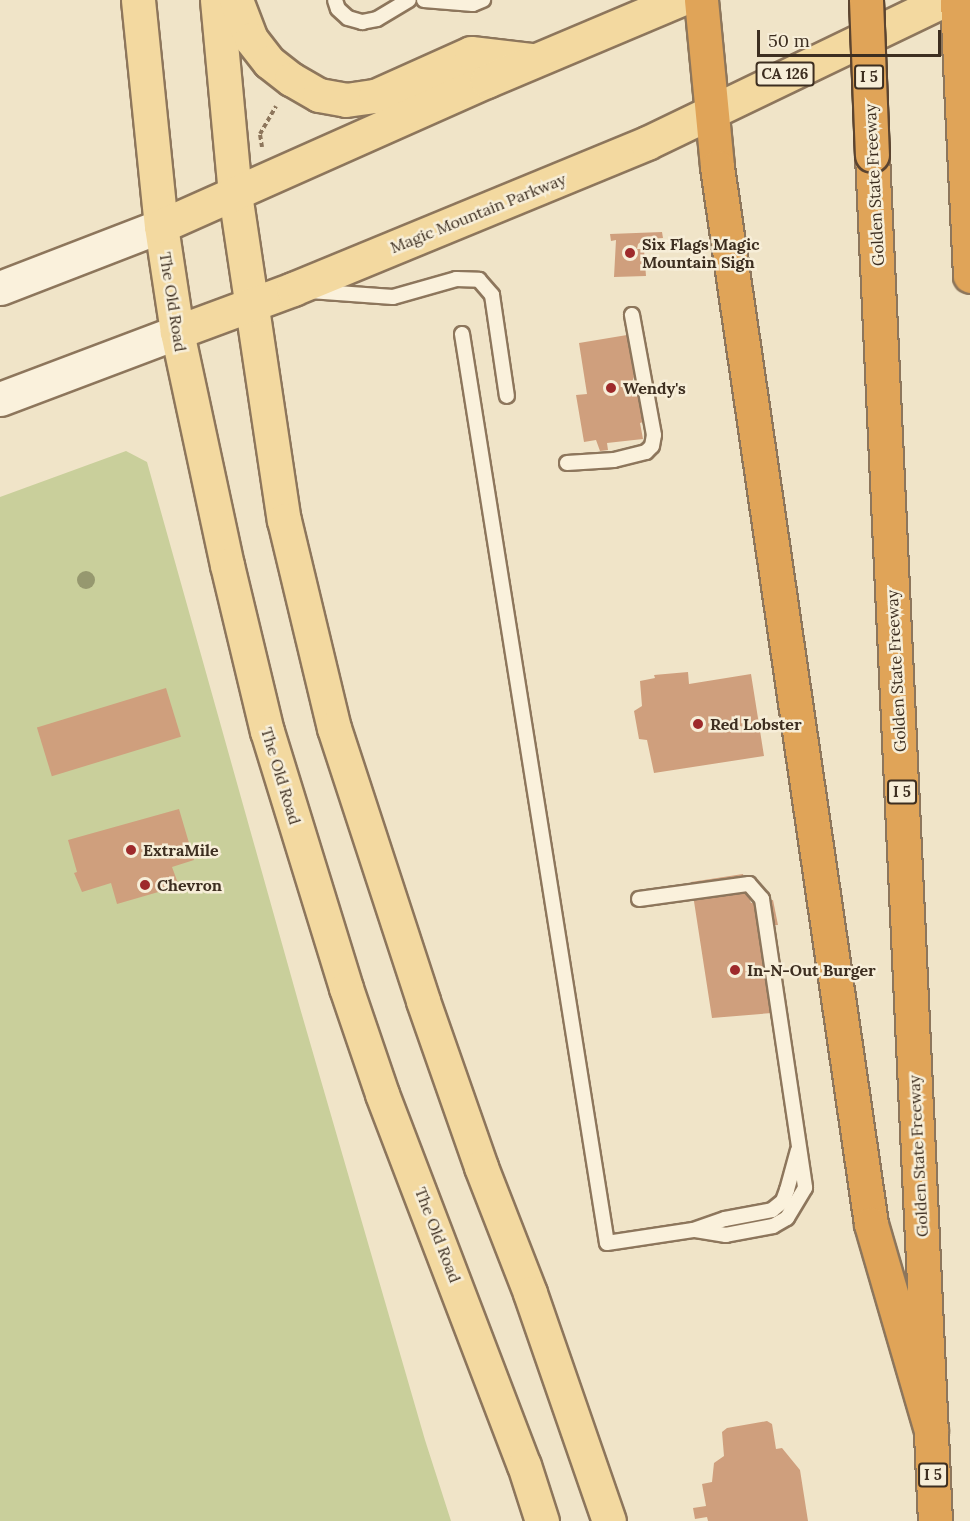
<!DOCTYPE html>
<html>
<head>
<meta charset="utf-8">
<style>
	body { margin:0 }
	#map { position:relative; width:970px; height:1521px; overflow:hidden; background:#f0e4c8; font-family:Lora,serif }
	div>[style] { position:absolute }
	.green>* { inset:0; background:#c9cf9b }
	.building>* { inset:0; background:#cf9f7d; transform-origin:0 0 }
	.path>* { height:4px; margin-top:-2px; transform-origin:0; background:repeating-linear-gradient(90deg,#8d765c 0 4.5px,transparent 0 7.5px) }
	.roads { filter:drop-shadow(2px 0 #8d765c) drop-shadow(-2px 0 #8d765c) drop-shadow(0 2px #8d765c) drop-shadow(0 -2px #8d765c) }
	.service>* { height:14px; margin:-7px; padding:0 7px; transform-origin:7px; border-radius:7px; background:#faf1dc }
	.secondary>* { height:33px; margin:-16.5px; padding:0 16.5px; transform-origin:16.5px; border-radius:16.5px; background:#faf1dc }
	.primary>* { height:33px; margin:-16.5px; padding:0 16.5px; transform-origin:16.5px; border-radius:16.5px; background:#f3d9a0 }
	.motorway>* { height:33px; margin:-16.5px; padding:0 16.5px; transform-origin:16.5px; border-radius:16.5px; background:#e0a458 }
	.bridges { filter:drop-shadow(2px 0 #5b4430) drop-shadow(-2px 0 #5b4430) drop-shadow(0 2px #5b4430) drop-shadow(0 -2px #5b4430) }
	.motorway-bridge>* { height:33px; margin:-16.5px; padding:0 16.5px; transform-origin:16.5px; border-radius:16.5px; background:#e0a458 }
	.trees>* { width:18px; height:18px; margin:-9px; border-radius:50%; background:#96986f }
	.dots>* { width:16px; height:16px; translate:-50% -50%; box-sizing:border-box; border:3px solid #f7eed8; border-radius:50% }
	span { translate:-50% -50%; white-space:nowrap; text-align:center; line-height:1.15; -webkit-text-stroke:5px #f7eed8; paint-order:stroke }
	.shield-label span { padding:2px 4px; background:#f7eed8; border:2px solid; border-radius:4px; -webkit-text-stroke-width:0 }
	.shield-label { font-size:15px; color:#3d2e20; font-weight:700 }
	.street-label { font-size:16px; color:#3d2e20 }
	.poi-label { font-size:16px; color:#3d2e20; font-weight:700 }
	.left { translate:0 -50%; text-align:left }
	.scale { position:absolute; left:757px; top:30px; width:184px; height:27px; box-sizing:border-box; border:3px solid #3d2e20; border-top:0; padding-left:8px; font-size:18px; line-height:21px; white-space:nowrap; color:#3d2e20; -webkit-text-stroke:4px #f7eed8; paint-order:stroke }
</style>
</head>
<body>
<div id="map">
	<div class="green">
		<i style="clip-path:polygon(126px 451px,147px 462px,300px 1008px,425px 1440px,451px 1521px,0 1521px,0 497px)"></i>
	</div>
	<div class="building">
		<i style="clip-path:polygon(662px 232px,663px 238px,644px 239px,638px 244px,637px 249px,644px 249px,646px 276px,614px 277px,616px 240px,611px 241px,610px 234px)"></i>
		<i style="clip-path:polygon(627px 335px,634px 377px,632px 382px,636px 382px,643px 422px,640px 423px,643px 439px,607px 443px,608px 450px,600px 451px,596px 440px,584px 442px,576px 395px,587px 394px,579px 343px)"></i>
		<i style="clip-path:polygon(688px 672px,689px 684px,751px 674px,764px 756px,654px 773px,647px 740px,639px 739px,634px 711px,642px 706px,640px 681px,655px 678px,654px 675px)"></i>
		<i style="left:166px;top:688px;width:51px;height:135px;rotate:73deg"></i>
		<i style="clip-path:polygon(179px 809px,194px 860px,172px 867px,179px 886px,117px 904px,111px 883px,82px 892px,74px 873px,77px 872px,68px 840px)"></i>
		<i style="clip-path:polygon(743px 874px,751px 903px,773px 900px,778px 925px,757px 926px,772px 1013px,712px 1018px,691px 882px)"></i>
		<i style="clip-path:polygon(767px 1421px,772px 1424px,776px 1449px,782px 1448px,800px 1470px,808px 1521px,708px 1521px,707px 1517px,695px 1519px,693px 1508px,706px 1506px,702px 1484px,712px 1482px,714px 1463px,724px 1456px,722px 1432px,727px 1428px)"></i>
	</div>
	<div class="path">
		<i style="left:262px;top:147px;width:13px;rotate:-99deg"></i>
		<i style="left:260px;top:134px;width:32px;rotate:-60deg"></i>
	</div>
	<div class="roads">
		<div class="service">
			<i style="left:335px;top:0;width:9px;rotate:72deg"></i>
			<i style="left:338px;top:9px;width:13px;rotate:42deg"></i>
			<i style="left:348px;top:18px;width:15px;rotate:16deg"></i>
			<i style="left:362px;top:22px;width:15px;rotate:-11deg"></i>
			<i style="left:377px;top:19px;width:37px;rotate:-31deg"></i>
			<i style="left:424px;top:0;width:49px;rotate:4.7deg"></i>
			<i style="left:473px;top:4px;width:11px;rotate:-22deg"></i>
			<i style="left:310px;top:291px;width:83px;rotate:4.1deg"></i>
			<i style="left:393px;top:297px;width:66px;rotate:-15.9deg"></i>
			<i style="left:456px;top:279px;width:23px;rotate:2deg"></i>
			<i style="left:479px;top:280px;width:20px;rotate:49deg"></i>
			<i style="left:492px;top:295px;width:102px;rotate:81.6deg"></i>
			<i style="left:462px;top:334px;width:920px;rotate:80.94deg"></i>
			<i style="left:607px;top:1243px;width:87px;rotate:-8.6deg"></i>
			<i style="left:693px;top:1230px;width:34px;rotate:-19deg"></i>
			<i style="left:725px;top:1219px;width:48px;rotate:-10.8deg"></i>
			<i style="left:772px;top:1210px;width:14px;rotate:-39deg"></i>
			<i style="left:783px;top:1201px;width:12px;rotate:-70deg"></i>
			<i style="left:787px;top:1190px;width:41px;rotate:-74.6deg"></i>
			<i style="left:567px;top:463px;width:47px;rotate:-3.7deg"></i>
			<i style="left:614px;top:460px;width:33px;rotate:-14deg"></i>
			<i style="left:646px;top:452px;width:8px;rotate:-45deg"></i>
			<i style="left:652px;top:446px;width:11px;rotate:-80deg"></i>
			<i style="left:654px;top:435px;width:122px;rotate:-100.4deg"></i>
			<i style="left:639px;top:899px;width:111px;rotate:-7.8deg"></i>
			<i style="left:749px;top:884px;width:20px;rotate:49deg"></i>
			<i style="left:762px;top:899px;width:292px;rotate:81.5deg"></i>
			<i style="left:805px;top:1188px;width:35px;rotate:121deg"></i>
			<i style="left:787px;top:1218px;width:16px;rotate:150deg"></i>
			<i style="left:773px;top:1226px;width:48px;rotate:169.2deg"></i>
			<i style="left:726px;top:1235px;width:31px;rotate:-171deg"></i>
		</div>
		<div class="secondary">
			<i style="left:0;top:288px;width:173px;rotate:-21.1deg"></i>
			<i style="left:0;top:399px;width:189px;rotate:-20.7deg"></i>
		</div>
		<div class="primary">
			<i style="left:138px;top:0;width:227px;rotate:84.2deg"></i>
			<i style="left:161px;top:226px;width:107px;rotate:81.4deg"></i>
			<i style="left:177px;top:332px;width:238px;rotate:77.9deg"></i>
			<i style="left:227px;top:565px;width:171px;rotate:76.5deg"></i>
			<i style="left:267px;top:731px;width:269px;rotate:72.9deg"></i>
			<i style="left:346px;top:988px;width:112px;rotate:71.2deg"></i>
			<i style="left:382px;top:1094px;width:397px;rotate:69.1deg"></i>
			<i style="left:524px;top:1465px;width:59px;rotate:72.2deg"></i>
			<i style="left:217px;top:0;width:195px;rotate:84.7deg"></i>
			<i style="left:235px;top:194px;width:330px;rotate:81.5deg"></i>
			<i style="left:284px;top:520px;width:214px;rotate:76.5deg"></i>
			<i style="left:334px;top:728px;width:287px;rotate:71.9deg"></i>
			<i style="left:423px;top:1001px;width:176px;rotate:70.7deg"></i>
			<i style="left:481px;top:1167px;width:135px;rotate:68.7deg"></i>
			<i style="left:530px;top:1293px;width:241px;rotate:70.9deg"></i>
			<i style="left:236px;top:0;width:42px;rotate:69deg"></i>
			<i style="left:251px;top:39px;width:29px;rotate:52deg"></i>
			<i style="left:269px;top:62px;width:28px;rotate:38deg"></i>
			<i style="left:291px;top:79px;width:32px;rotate:30deg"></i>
			<i style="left:319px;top:95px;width:27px;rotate:10deg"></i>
			<i style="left:346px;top:100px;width:29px;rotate:-8deg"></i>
			<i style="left:375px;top:96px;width:105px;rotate:-24.1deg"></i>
			<i style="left:471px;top:53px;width:60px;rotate:6.7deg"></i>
			<i style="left:161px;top:226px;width:357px;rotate:-24deg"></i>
			<i style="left:487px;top:81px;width:208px;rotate:-22.9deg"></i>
			<i style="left:177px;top:332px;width:124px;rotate:-20.3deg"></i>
			<i style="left:293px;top:289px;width:383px;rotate:-22.4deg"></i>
			<i style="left:647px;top:143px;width:330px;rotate:-25.7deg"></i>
		</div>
		<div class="motorway">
			<i style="left:701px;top:0;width:168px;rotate:84.5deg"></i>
			<i style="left:717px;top:167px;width:1068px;rotate:81.71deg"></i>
			<i style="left:871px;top:1224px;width:215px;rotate:73.8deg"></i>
			<i style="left:957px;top:0;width:276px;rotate:87.3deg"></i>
			<i style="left:872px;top:155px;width:1367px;rotate:87.36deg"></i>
		</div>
	</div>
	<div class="bridges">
		<div class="motorway-bridge">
			<i style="left:866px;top:0;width:155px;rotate:87.8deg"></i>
		</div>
	</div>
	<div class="trees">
		<i style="left:86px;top:580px"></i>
	</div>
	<div class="dots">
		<i style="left:630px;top:253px;background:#9e2a2b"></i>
		<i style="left:611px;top:388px;background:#9e2a2b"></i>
		<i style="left:698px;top:724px;background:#9e2a2b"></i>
		<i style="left:131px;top:850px;background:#9e2a2b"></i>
		<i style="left:145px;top:885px;background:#9e2a2b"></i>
		<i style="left:735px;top:970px;background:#9e2a2b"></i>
	</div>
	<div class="shield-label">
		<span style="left:785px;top:74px">CA 126</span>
		<span style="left:869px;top:77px">I 5</span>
		<span style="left:902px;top:792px">I 5</span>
		<span style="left:933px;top:1475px">I 5</span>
	</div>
	<div class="street-label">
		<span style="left:874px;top:185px;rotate:-93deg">Golden State Freeway</span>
		<span style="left:478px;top:213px;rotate:-22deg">Magic Mountain Parkway</span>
		<span style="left:173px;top:302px;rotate:81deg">The Old Road</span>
		<span style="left:896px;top:671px;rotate:-93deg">Golden State Freeway</span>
		<span style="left:281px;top:776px;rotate:73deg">The Old Road</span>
		<span style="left:918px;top:1156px;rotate:-93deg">Golden State Freeway</span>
		<span style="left:438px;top:1235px;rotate:69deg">The Old Road</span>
	</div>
	<div class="poi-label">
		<span class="left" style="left:642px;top:253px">Six Flags Magic<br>Mountain Sign</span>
		<span class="left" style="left:623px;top:388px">Wendy's</span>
		<span class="left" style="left:710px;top:724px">Red Lobster</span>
		<span class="left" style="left:143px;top:850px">ExtraMile</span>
		<span class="left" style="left:157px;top:885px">Chevron</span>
		<span class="left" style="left:747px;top:970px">In-N-Out Burger</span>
	</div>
	<div class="scale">50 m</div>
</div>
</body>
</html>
